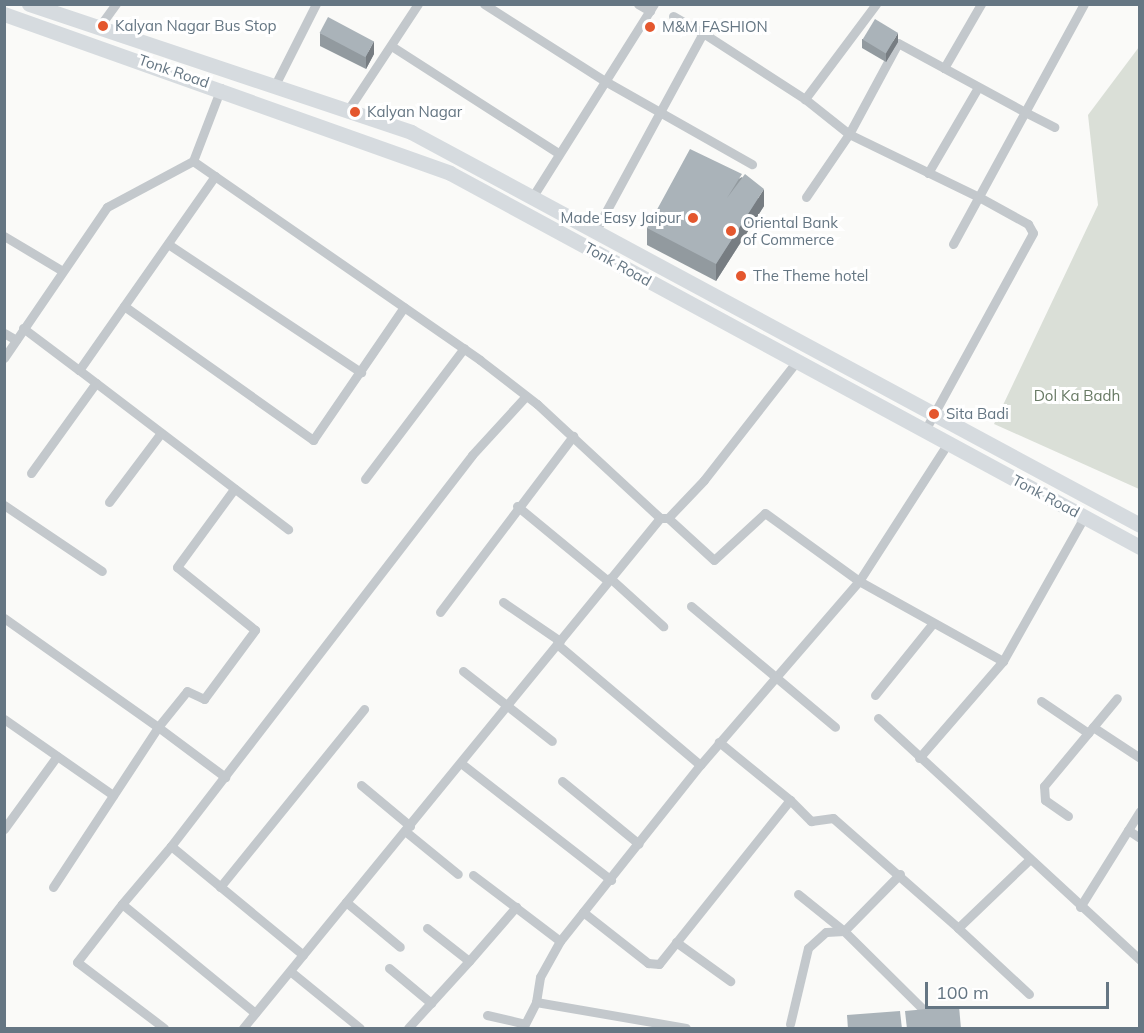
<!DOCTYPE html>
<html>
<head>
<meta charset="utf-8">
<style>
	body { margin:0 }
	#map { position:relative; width:1144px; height:1033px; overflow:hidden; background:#fafaf8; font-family:Mulish,sans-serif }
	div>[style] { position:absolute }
	.green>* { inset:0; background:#dadfd7 }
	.street>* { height:9px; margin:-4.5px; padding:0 4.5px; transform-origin:4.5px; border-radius:4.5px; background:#c3c8cc }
	.primary>* { height:15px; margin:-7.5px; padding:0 7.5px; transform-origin:7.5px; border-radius:7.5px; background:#d6dbdf }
	.wall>* { inset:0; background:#929a9f }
	.shaded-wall>* { inset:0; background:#777d82 }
	.building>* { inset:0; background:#aab3b9; transform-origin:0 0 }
	.dots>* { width:16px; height:16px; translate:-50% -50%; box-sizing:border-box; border:3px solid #fff; border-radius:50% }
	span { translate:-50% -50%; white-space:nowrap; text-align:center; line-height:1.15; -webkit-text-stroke:6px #fff; paint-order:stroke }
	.poi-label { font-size:15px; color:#657683 }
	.left { translate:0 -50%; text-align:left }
	.right { translate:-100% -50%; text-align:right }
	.street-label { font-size:15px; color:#657683 }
	.park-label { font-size:15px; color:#687a64 }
	.frame { position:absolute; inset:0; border:6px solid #657683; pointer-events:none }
	.scale { position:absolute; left:925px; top:982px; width:184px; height:27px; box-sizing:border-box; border:3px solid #657683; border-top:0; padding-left:8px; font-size:18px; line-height:21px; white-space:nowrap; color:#657683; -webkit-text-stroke:4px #fff; paint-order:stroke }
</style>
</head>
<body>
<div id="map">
	<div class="green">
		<i style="clip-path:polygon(1139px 47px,1139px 489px,994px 424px,1098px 205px,1088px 115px)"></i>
	</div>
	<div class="street">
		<i style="left:484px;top:4px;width:143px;rotate:32.5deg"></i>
		<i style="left:605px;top:81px;width:169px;rotate:29.5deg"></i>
		<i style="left:638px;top:4px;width:14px;rotate:30deg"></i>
		<i style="left:876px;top:4px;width:119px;rotate:126.8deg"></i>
		<i style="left:805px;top:99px;width:56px;rotate:38.5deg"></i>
		<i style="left:849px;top:134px;width:103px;rotate:-61.7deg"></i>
		<i style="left:898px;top:43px;width:52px;rotate:28.5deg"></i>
		<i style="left:981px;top:4px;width:74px;rotate:120deg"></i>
		<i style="left:944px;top:68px;width:92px;rotate:28.5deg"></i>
		<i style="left:1025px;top:112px;width:123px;rotate:-61.4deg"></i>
		<i style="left:673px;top:16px;width:34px;rotate:30deg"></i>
		<i style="left:99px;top:27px;width:29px;rotate:-54deg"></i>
		<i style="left:393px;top:47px;width:196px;rotate:32.7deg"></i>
		<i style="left:275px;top:85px;width:91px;rotate:-63.2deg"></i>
		<i style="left:221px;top:88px;width:78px;rotate:111deg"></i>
		<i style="left:193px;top:161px;width:349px;rotate:34.7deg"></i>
		<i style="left:480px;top:360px;width:72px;rotate:37.7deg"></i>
		<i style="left:537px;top:404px;width:168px;rotate:42.8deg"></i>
		<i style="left:348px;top:110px;width:127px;rotate:-56.6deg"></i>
		<i style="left:928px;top:173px;width:97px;rotate:-59.7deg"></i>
		<i style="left:215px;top:176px;width:237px;rotate:125deg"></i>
		<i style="left:79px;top:370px;width:263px;rotate:37.3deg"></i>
		<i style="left:533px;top:196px;width:227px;rotate:-57.8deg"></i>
		<i style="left:806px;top:197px;width:76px;rotate:-55.7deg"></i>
		<i style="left:849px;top:134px;width:144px;rotate:25.9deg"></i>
		<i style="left:979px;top:197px;width:56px;rotate:28.9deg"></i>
		<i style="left:1028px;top:224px;width:10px;rotate:61deg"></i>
		<i style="left:1033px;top:233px;width:225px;rotate:118.7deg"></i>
		<i style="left:596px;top:230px;width:224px;rotate:-61.5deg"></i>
		<i style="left:703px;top:33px;width:121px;rotate:32.9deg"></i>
		<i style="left:4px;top:236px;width:66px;rotate:30.8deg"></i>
		<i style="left:168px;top:244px;width:232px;rotate:33.6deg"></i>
		<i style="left:953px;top:244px;width:150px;rotate:-61.4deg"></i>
		<i style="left:1025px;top:112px;width:33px;rotate:27deg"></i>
		<i style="left:124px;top:306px;width:232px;rotate:35.3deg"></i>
		<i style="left:313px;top:440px;width:161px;rotate:-55.6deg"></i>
		<i style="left:23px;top:328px;width:70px;rotate:36.9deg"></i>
		<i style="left:4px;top:333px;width:14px;rotate:30deg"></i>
		<i style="left:4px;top:358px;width:183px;rotate:-55.7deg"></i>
		<i style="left:107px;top:207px;width:98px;rotate:-28.1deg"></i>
		<i style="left:948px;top:443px;width:164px;rotate:122.8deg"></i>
		<i style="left:859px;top:581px;width:165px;rotate:29.1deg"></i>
		<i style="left:31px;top:473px;width:111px;rotate:-54.2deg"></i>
		<i style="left:365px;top:479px;width:164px;rotate:-52.9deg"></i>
		<i style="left:109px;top:502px;width:86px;rotate:-53deg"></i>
		<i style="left:4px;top:505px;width:118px;rotate:34deg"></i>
		<i style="left:517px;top:506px;width:118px;rotate:39.5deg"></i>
		<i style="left:668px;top:518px;width:62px;rotate:42.4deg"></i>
		<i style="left:714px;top:560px;width:69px;rotate:-42.7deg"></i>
		<i style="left:765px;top:513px;width:116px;rotate:35.9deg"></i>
		<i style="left:859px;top:581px;width:243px;rotate:130.8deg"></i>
		<i style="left:700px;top:765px;width:225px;rotate:128.5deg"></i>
		<i style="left:560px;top:941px;width:41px;rotate:119.1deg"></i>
		<i style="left:540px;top:977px;width:25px;rotate:99deg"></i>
		<i style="left:536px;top:1002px;width:152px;rotate:9.8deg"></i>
		<i style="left:610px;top:578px;width:72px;rotate:42.2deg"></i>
		<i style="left:503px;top:602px;width:69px;rotate:34.4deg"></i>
		<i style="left:691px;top:606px;width:188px;rotate:40deg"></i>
		<i style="left:440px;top:612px;width:221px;rotate:-52.9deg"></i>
		<i style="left:4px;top:618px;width:189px;rotate:35.3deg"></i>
		<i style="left:158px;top:727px;width:46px;rotate:-51.1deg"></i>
		<i style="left:187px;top:691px;width:19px;rotate:25deg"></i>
		<i style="left:204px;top:699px;width:86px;rotate:-53.5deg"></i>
		<i style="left:255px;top:630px;width:100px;rotate:-141.1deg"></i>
		<i style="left:177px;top:567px;width:97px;rotate:-53.8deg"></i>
		<i style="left:557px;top:644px;width:187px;rotate:40.2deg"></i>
		<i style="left:463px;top:671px;width:113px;rotate:38.2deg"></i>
		<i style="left:875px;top:695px;width:92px;rotate:-51.1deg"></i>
		<i style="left:1041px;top:701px;width:57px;rotate:34.2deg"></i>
		<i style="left:878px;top:718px;width:357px;rotate:42.7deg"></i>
		<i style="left:4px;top:719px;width:133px;rotate:34.9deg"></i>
		<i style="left:1093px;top:727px;width:56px;rotate:33.4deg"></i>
		<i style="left:919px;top:758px;width:128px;rotate:-49.1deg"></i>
		<i style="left:1003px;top:661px;width:165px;rotate:-60.6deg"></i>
		<i style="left:462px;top:764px;width:189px;rotate:37.9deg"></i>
		<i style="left:562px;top:781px;width:99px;rotate:39.3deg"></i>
		<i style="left:361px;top:785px;width:64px;rotate:39.9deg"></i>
		<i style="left:790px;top:800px;width:30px;rotate:45deg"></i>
		<i style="left:811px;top:821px;width:22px;rotate:-8deg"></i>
		<i style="left:833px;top:818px;width:167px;rotate:41.3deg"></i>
		<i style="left:1068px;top:816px;width:28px;rotate:-145deg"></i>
		<i style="left:1045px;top:800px;width:14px;rotate:-94deg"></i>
		<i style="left:1044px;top:786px;width:114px;rotate:-50.3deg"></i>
		<i style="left:4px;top:829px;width:90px;rotate:-54deg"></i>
		<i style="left:1128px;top:830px;width:14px;rotate:34deg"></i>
		<i style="left:405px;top:831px;width:68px;rotate:39.1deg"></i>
		<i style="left:171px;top:846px;width:493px;rotate:-52.4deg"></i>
		<i style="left:472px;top:455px;width:80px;rotate:-47.5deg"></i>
		<i style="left:900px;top:874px;width:80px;rotate:134.5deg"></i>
		<i style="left:844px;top:931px;width:120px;rotate:44.7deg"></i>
		<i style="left:473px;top:875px;width:109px;rotate:37.2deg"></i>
		<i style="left:53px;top:887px;width:191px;rotate:-56.7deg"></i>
		<i style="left:158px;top:727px;width:84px;rotate:36.7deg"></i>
		<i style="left:220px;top:887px;width:229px;rotate:-51deg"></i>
		<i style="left:798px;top:894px;width:59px;rotate:38.8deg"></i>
		<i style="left:346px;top:902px;width:70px;rotate:39.8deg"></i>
		<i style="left:122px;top:904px;width:76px;rotate:-49.8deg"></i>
		<i style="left:171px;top:846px;width:171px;rotate:39.5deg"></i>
		<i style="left:1080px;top:907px;width:113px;rotate:-58deg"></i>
		<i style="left:583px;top:912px;width:83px;rotate:38.1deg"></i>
		<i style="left:648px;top:963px;width:11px;rotate:5deg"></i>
		<i style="left:659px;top:964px;width:210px;rotate:-51.4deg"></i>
		<i style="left:790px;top:800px;width:92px;rotate:-140.8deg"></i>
		<i style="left:427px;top:928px;width:53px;rotate:38.2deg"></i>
		<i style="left:469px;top:961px;width:72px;rotate:-49deg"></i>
		<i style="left:676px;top:942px;width:67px;rotate:35.8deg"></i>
		<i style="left:389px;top:968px;width:55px;rotate:39.8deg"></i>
		<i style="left:290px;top:971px;width:90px;rotate:39.2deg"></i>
		<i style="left:1029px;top:994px;width:97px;rotate:-137.1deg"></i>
		<i style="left:958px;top:928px;width:98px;rotate:-43.8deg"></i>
		<i style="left:487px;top:1015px;width:39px;rotate:13deg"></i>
		<i style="left:525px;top:1024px;width:25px;rotate:-63deg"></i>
		<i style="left:790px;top:1024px;width:78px;rotate:-76.7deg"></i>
		<i style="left:808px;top:948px;width:24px;rotate:-42deg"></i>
		<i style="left:826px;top:932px;width:18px;rotate:-3deg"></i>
		<i style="left:164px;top:1028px;width:109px;rotate:-142.8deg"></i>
		<i style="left:77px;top:962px;width:73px;rotate:-52.2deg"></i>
		<i style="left:122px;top:904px;width:172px;rotate:39.3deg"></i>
		<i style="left:243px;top:1028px;width:659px;rotate:-50.73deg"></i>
		<i style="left:660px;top:518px;width:8px"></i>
		<i style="left:668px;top:518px;width:52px;rotate:-46.5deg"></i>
		<i style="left:704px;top:480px;width:151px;rotate:-52deg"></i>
		<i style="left:408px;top:1028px;width:91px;rotate:-47.7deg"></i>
	</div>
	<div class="primary">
		<i style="left:29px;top:4px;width:403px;rotate:18.5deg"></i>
		<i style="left:411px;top:132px;width:828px;rotate:28.33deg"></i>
		<i style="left:4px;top:14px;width:473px;rotate:19.6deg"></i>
		<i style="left:450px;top:173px;width:785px;rotate:28.46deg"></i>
	</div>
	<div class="wall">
		<i style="clip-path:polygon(320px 33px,374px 54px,366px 69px,320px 46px)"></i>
		<i style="clip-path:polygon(862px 39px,898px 42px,886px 62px,862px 48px)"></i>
		<i style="clip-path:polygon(742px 177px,764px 206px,716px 281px,647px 245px,647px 228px)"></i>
	</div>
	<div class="shaded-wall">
		<i style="clip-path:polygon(898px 33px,898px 42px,886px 62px,886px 53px)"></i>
		<i style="clip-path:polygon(374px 41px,374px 54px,366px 69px,366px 56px)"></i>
		<i style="clip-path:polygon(764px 189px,764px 206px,716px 281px,716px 264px)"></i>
	</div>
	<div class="building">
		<i style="left:328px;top:17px;width:52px;height:18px;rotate:28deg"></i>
		<i style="left:875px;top:19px;width:27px;height:24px;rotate:31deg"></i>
		<i style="clip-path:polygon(690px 149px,742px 174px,727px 198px,745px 174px,764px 189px,716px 264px,647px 228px)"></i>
		<i style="clip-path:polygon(959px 1006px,961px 1029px,907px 1029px,905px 1011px)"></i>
		<i style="clip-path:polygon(900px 1011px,902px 1029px,848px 1029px,847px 1015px)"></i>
	</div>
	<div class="dots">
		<i style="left:103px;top:26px;background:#e4572e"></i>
		<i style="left:650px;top:27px;background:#e4572e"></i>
		<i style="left:355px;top:112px;background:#e4572e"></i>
		<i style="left:693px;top:218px;background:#e4572e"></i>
		<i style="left:731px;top:231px;background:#e4572e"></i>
		<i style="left:741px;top:276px;background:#e4572e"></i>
		<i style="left:934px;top:414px;background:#e4572e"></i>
	</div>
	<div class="poi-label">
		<span class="left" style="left:115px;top:26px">Kalyan Nagar Bus Stop</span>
		<span class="left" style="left:662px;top:27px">M&amp;M FASHION</span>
		<span class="left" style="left:367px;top:112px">Kalyan Nagar</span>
		<span class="right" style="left:681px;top:218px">Made Easy Jaipur</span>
		<span class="left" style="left:743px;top:231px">Oriental Bank<br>of Commerce</span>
		<span class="left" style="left:753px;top:276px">The Theme hotel</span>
		<span class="left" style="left:946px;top:414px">Sita Badi</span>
	</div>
	<div class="street-label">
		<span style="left:174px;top:71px;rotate:19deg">Tonk Road</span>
		<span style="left:618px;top:264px;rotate:29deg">Tonk Road</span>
		<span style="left:1046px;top:496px;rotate:28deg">Tonk Road</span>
	</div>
	<div class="park-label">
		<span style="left:1077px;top:396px">Dol Ka Badh</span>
	</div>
	<div class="frame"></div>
	<div class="scale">100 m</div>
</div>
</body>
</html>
